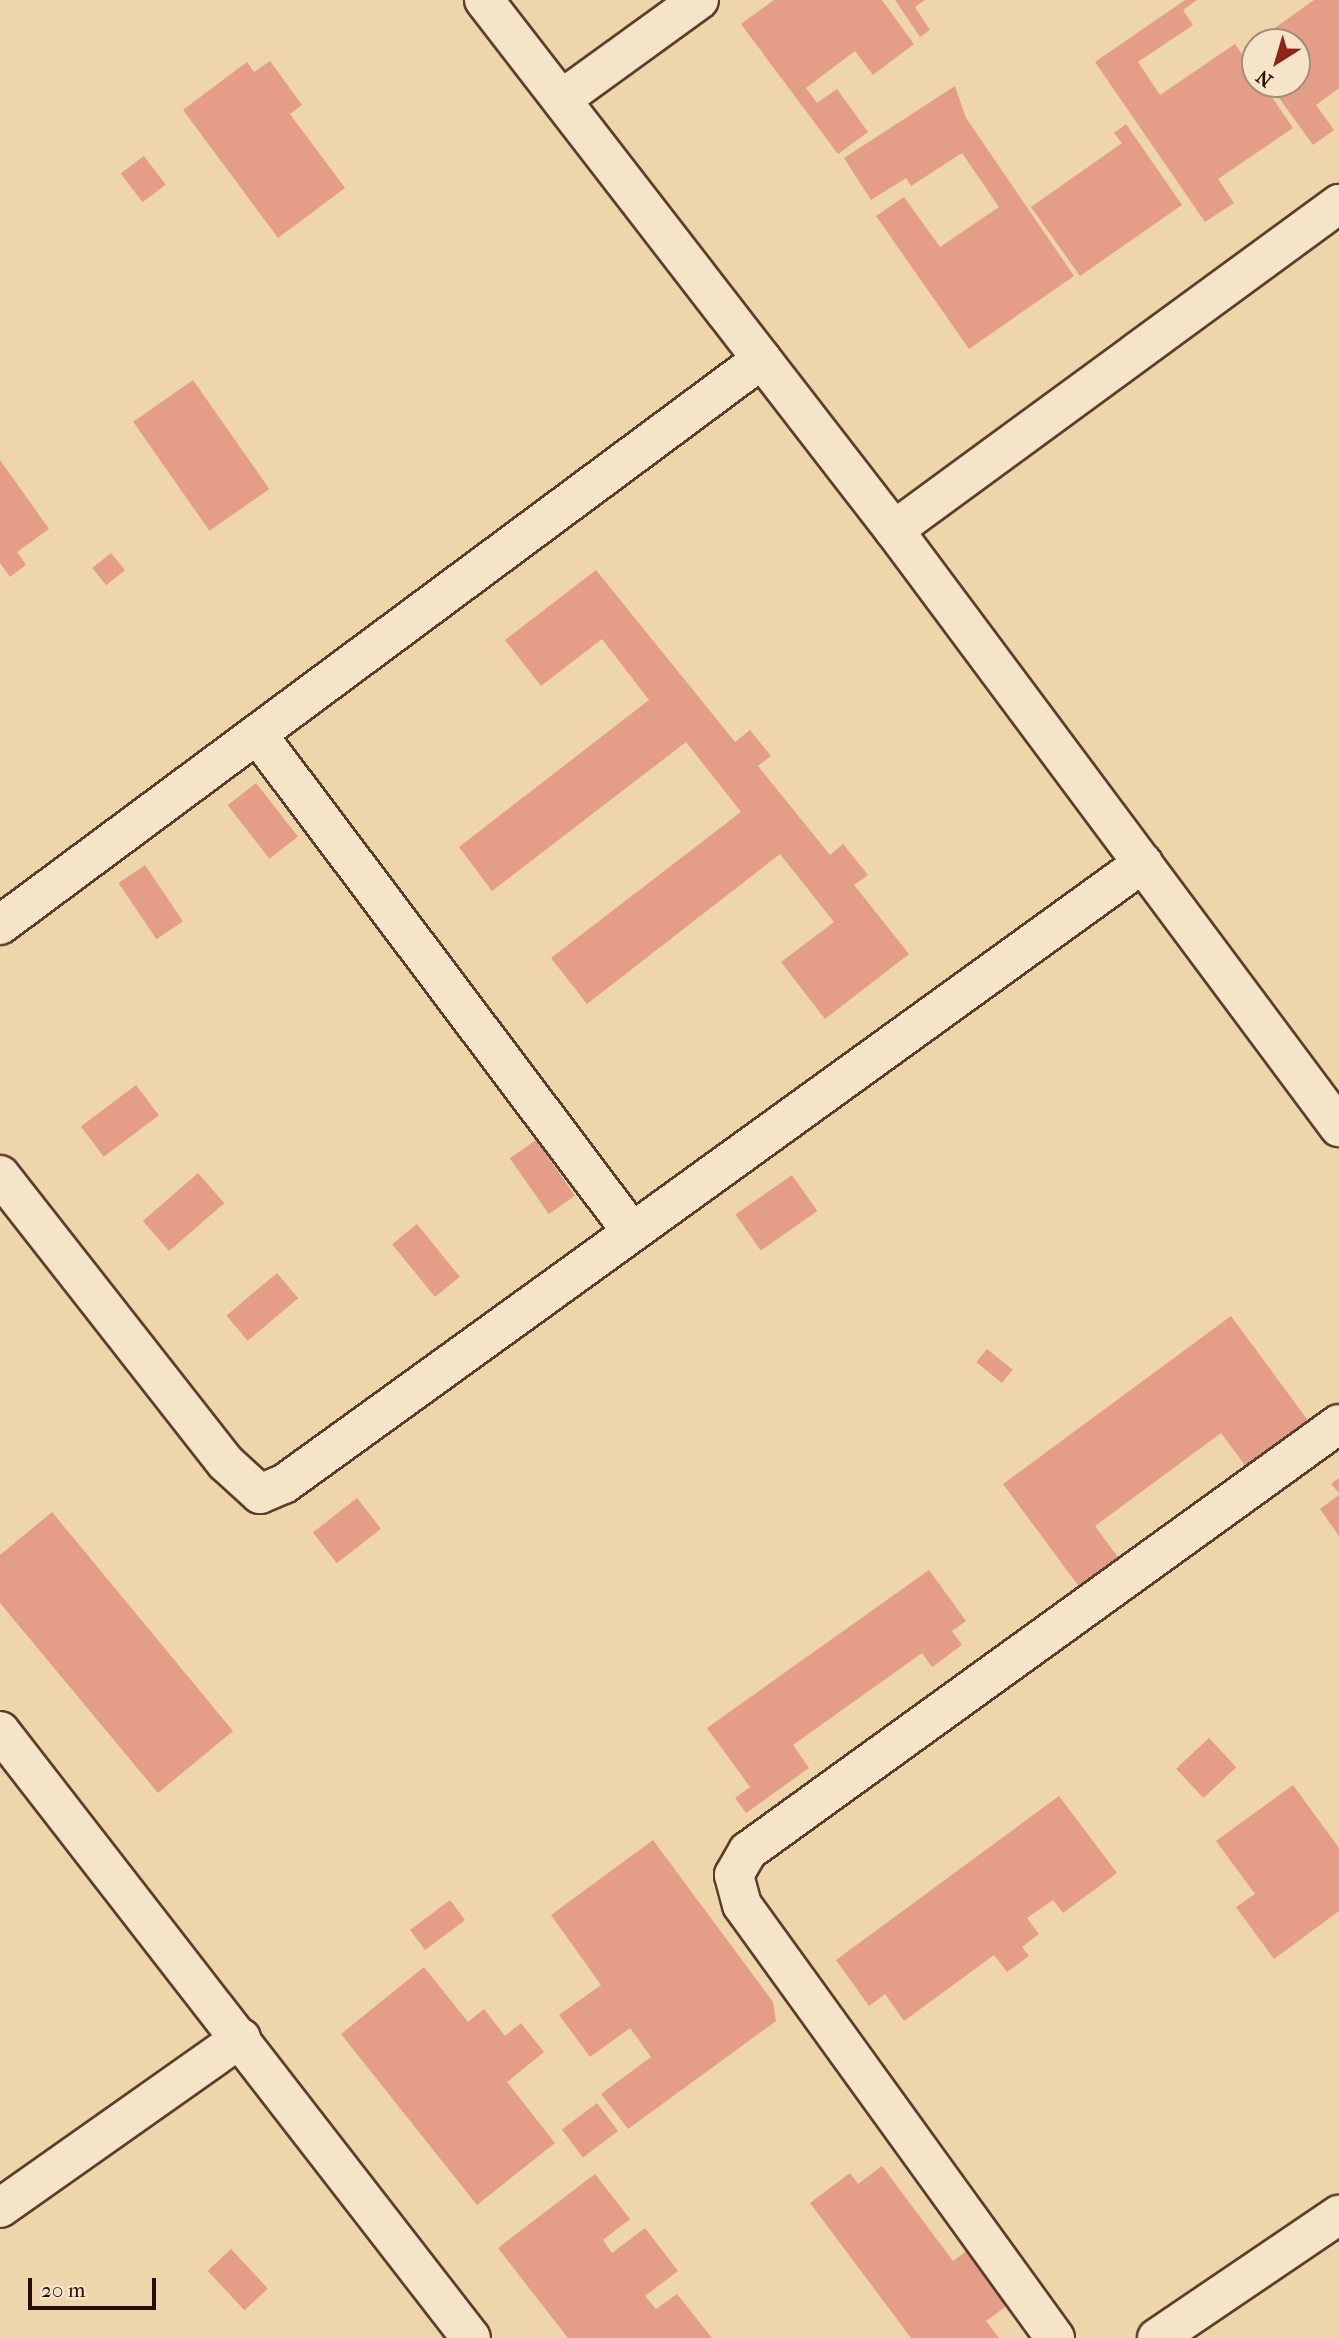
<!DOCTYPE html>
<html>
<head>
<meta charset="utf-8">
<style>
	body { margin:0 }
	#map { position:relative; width:1339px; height:2338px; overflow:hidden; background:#efd5ab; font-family:"IM FELL French Canon",serif }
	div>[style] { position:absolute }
	.building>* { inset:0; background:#e49d87; transform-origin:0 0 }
	.roads { filter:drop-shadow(2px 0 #5c3f2b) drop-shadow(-2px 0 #5c3f2b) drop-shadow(0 2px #5c3f2b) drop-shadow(0 -2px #5c3f2b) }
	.minor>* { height:38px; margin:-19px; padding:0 19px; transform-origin:19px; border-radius:19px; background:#f5e4c8 }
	span { translate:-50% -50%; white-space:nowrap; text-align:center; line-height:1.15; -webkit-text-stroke:5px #f5e4c8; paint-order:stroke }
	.north { position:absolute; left:1241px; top:28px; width:70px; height:70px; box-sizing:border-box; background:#f5e4c8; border:2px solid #a48e78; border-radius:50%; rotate:217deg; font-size:19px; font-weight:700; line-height:28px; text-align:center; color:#2b0d00 }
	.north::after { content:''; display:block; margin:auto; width:24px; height:32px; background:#8f2418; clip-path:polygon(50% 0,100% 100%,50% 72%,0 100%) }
	.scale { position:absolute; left:28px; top:2278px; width:128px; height:32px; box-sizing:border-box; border:4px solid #2b0d00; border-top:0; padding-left:9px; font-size:21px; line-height:24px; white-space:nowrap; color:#2b0d00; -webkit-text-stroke:5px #f5e4c8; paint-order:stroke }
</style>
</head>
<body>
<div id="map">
	<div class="building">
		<i style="clip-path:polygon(774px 0,882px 0,914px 44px,873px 75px,855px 51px,806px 88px,817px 103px,837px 89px,868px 132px,838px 154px,741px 24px)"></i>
		<i style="clip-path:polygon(895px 0,925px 0,915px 7px,930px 30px,920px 37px)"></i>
		<i style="clip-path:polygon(1185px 0,1197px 0,1183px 10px,1193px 25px,1138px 62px,1160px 95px,1235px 44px,1255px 73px,1255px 84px,1263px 84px,1293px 128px,1218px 179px,1234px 203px,1205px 222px,1095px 62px)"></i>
		<i style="clip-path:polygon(1314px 0,1339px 0,1339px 88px,1316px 105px,1334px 130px,1313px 145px,1269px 84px,1297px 84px,1297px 42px,1255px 42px,1255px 64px,1244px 50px)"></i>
		<i style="clip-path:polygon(270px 61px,302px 105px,290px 114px,345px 188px,278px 238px,183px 110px,247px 62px,254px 72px)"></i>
		<i style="clip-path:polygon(955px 86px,966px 118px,1074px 276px,969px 349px,876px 216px,904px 197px,940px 247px,999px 207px,962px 153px,911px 186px,906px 178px,871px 200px,844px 158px)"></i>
		<i style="clip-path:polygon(1126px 124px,1182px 205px,1080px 276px,1031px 207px,1122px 143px,1114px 133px)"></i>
		<i style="left:144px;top:156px;width:36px;height:29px;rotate:53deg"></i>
		<i style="left:193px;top:380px;width:133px;height:73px;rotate:55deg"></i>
		<i style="clip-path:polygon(0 460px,49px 529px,17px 552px,26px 565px,10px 577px,0 563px)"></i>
		<i style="left:111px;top:553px;width:22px;height:24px;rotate:51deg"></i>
		<i style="clip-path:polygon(596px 570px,735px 742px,750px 730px,771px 756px,758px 766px,830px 855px,843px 844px,868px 875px,854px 885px,909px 954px,825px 1019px,781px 962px,834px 922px,780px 854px,587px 1004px,551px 958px,741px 812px,686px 742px,492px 891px,459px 847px,649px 700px,602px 639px,541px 686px,505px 640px)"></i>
		<i style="left:256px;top:783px;width:68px;height:36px;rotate:52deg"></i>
		<i style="left:145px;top:865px;width:68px;height:32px;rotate:56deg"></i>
		<i style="left:136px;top:1085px;width:38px;height:69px;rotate:53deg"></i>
		<i style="left:536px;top:1140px;width:68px;height:32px;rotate:55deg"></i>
		<i style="left:198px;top:1173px;width:40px;height:73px;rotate:49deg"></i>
		<i style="left:792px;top:1175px;width:44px;height:69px;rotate:55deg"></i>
		<i style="left:417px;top:1224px;width:68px;height:32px;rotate:51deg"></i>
		<i style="left:277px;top:1273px;width:33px;height:66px;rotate:50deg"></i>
		<i style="clip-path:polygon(1231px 1316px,1318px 1434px,1256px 1480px,1221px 1433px,1095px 1526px,1125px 1567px,1086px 1596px,1003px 1484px)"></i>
		<i style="left:987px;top:1349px;width:33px;height:17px;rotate:39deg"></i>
		<i style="clip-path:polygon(1339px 1478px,1339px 1493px,1331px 1484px)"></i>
		<i style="clip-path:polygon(1339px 1495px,1339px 1536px,1320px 1509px)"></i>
		<i style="left:357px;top:1498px;width:39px;height:56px;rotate:52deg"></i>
		<i style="clip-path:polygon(52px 1512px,233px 1731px,158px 1793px,0 1603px,0 1555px)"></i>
		<i style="clip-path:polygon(929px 1570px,966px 1621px,952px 1631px,962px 1645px,932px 1667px,922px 1653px,793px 1745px,809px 1768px,746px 1813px,735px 1798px,750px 1787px,707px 1728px)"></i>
		<i style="left:1209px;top:1738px;width:40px;height:45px;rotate:47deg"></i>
		<i style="clip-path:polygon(1293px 1785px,1339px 1848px,1339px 1911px,1274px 1959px,1236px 1907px,1255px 1894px,1216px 1841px)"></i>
		<i style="clip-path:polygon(1059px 1796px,1117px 1873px,1063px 1913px,1053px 1900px,1027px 1918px,1039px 1934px,1022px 1947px,1029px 1956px,1007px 1972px,994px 1955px,904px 2021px,885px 1994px,869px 2006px,836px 1960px)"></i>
		<i style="clip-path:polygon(653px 1840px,773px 2002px,776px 2021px,628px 2129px,601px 2094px,651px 2057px,630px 2028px,590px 2057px,559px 2015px,601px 1985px,551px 1915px)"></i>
		<i style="left:450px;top:1900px;width:25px;height:50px;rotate:53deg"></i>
		<i style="clip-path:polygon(424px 1967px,468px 2022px,484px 2009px,505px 2036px,521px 2023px,544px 2052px,507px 2082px,555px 2143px,477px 2205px,341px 2034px)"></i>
		<i style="left:597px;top:2103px;width:35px;height:44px;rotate:53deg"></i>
		<i style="clip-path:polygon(882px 2166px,953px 2261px,980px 2241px,1020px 2296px,986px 2321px,999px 2338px,911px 2338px,810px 2203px,850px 2173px,858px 2184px)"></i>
		<i style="clip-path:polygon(595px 2174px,630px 2219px,603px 2240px,612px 2253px,645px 2228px,678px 2271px,645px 2296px,656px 2309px,677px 2294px,712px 2338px,568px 2338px,498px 2248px)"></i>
		<i style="left:231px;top:2249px;width:54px;height:32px;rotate:47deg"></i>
	</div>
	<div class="roads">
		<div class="minor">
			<i style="left:484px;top:0;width:670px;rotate:52.28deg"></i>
			<i style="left:894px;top:530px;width:745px;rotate:53.3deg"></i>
			<i style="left:562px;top:99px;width:169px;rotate:-35.9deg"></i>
			<i style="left:894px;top:530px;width:552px;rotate:-36.23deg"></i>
			<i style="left:257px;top:734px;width:623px;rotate:53.02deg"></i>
			<i style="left:0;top:925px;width:949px;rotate:-36.6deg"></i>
			<i style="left:0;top:1175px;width:366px;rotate:51.9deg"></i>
			<i style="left:226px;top:1463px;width:46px;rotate:42.4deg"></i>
			<i style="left:260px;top:1494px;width:26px;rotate:-23deg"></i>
			<i style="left:284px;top:1484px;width:1060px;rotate:-35.86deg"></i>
			<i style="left:0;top:1731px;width:768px;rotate:52.19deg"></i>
			<i style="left:0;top:2208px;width:295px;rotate:-35.2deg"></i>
			<i style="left:1055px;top:2338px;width:534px;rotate:-125.86deg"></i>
			<i style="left:742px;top:1905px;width:31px;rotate:-105deg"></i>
			<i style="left:734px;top:1875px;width:28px;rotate:-60deg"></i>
			<i style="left:748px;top:1851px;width:729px;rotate:-35.85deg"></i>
			<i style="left:1157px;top:2338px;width:220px;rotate:-34.1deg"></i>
		</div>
	</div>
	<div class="north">N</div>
	<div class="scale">20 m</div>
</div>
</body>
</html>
